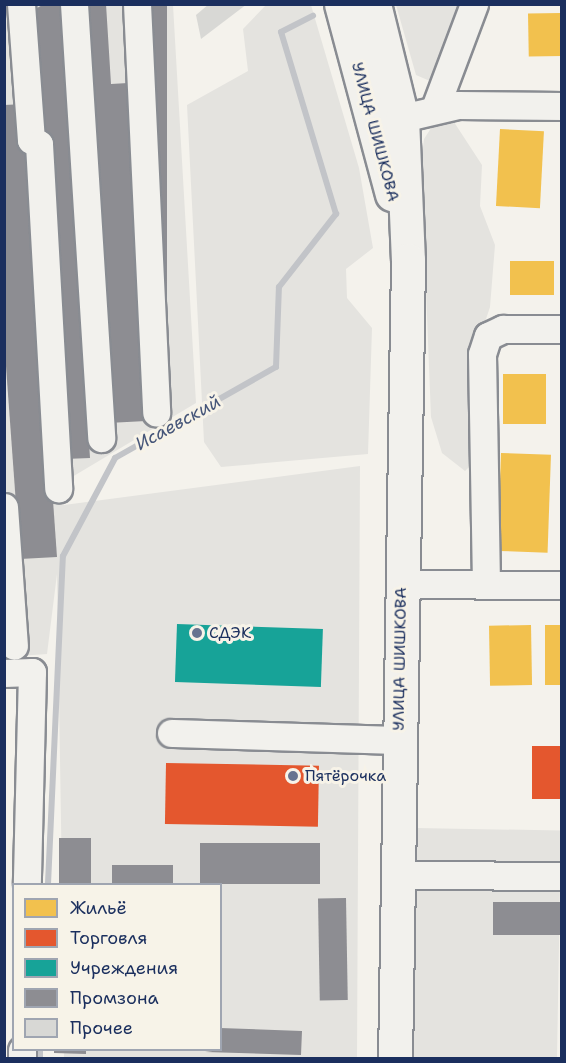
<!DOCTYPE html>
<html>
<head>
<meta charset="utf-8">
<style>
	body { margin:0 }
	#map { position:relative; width:566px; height:1063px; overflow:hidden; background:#f4f2ec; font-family:"Shantell Sans",sans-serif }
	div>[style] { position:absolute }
	.built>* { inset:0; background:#e4e3df; transform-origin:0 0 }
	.homes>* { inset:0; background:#f2c14e; transform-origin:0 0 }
	.shops>* { inset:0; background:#e4572e; transform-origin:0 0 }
	.public>* { inset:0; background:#17a398; transform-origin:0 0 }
	.industry>* { inset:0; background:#8d8d92; transform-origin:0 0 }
	.stream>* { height:6px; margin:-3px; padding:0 3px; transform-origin:3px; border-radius:3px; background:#c2c4c8 }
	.building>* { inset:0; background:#d8d8d5 }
	.roads { filter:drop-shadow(2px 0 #898c92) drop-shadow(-2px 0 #898c92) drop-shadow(0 2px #898c92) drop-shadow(0 -2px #898c92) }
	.minor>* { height:27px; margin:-13.5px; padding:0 13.5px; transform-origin:13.5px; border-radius:13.5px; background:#f2f1ed }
	.major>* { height:33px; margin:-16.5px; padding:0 16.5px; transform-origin:16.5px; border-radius:16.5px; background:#f2f1ed }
	.dots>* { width:16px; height:16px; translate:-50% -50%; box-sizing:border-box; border:3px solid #f7f3e8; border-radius:50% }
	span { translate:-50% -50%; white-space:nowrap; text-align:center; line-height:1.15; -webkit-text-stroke:6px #f7f3e8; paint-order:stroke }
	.street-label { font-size:16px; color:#1b2f5e }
	.poi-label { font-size:16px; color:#1b2f5e }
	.left { translate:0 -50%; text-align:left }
	.water-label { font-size:18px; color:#465679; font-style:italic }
	.frame { position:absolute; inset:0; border:6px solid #1b2f5e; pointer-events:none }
	.legend { position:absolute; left:12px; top:883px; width:210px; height:168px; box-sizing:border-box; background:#f7f3e8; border:2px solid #9fa5b1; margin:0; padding:8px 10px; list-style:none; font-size:18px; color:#1b2f5e }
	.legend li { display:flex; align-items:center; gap:12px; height:30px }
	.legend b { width:30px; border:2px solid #9fa5b1 }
</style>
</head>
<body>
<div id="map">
	<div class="built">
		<i style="clip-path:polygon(5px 5px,173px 5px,196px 403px,67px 480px,64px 505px,360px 466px,357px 1058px,64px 1058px,64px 1050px,220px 1050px,220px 884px,62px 884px,57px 574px,47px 654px,5px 657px)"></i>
		<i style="clip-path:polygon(266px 5px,311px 5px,359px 168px,373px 248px,346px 269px,347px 298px,372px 328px,368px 454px,221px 467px,204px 442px,187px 105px,248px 71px,243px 29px)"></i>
		<i style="clip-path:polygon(396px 5px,469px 5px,442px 75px,430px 81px,416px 75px)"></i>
		<i style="clip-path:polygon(452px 119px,482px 165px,480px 206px,495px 245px,490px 307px,482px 331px,480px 456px,465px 471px,442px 453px,431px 417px,421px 163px,424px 139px,433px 125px)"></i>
		<i style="left:416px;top:828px;width:145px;height:230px;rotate:1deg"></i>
	</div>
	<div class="homes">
		<i style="left:561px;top:13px;width:43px;height:33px;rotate:89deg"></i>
		<i style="left:500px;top:129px;width:44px;height:77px;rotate:3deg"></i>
		<i style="left:510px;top:261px;width:44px;height:34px"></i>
		<i style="left:503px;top:374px;width:43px;height:50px"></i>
		<i style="left:501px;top:453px;width:50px;height:98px;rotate:2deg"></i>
		<i style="left:531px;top:625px;width:60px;height:42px;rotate:89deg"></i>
		<i style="left:562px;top:625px;width:60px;height:17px;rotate:90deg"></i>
	</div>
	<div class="shops">
		<i style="left:532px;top:746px;width:30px;height:53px"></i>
		<i style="left:166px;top:763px;width:153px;height:61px;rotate:1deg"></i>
	</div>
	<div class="public">
		<i style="left:177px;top:624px;width:146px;height:58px;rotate:2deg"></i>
	</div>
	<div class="industry">
		<i style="clip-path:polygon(44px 4px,63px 4px,90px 458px,65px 459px,33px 139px,32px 11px)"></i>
		<i style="clip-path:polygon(87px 4px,106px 4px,111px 84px,128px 83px,146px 421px,108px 423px)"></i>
		<i style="left:146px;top:5px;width:21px;height:367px"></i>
		<i style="clip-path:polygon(25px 104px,57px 557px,20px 559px,4px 339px,4px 105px)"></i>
		<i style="left:59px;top:838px;width:32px;height:46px"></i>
		<i style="left:200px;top:843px;width:120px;height:41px"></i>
		<i style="left:112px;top:865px;width:61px;height:19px"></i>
		<i style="left:346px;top:898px;width:102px;height:28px;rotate:89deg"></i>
		<i style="left:493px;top:902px;width:69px;height:33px"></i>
		<i style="clip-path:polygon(220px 1028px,302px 1031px,301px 1055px,205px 1052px,220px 1050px)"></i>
		<i style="clip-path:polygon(54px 1050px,86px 1050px,86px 1054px,54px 1053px)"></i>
	</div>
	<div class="stream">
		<i style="left:48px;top:884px;width:328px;rotate:-87.4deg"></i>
		<i style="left:63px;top:556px;width:111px;rotate:-62deg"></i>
		<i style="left:115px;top:458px;width:185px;rotate:-29.5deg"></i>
		<i style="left:276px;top:367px;width:80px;rotate:-87.9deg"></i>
		<i style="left:279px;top:287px;width:93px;rotate:-52deg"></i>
		<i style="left:336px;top:214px;width:190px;rotate:-106.8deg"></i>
		<i style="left:281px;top:32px;width:36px;rotate:-27deg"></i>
		<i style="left:40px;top:1058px;width:8px;rotate:-90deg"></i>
	</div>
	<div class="building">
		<i style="clip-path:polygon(209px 4px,247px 4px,201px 39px,196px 15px)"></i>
	</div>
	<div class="roads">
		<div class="minor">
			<i style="left:21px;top:4px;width:136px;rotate:85.8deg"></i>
			<i style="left:31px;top:140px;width:9px;rotate:27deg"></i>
			<i style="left:39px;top:144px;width:345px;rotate:86.8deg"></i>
			<i style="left:74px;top:4px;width:435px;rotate:86.4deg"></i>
			<i style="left:137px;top:4px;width:409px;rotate:87.3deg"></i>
			<i style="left:435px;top:108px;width:111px;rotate:-69.4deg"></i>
			<i style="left:402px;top:118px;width:57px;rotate:-13.1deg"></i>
			<i style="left:458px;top:105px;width:104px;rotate:0.6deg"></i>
			<i style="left:4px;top:507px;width:139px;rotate:85.9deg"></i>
			<i style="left:402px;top:584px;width:160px;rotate:0.4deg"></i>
			<i style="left:486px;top:584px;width:230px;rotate:-91deg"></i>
			<i style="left:482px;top:354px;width:19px;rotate:-72deg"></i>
			<i style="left:488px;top:336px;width:17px;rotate:-25deg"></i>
			<i style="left:503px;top:329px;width:59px"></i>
			<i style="left:4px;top:673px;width:28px;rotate:-2deg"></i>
			<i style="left:32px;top:672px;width:212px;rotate:91.4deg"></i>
			<i style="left:171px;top:733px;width:228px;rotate:1.8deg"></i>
			<i style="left:397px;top:875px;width:165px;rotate:0.3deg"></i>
			<i style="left:22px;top:1058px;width:8px;rotate:-90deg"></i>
		</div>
		<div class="major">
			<i style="left:341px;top:4px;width:197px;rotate:75deg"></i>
			<i style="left:374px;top:4px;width:117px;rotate:76.2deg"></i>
			<i style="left:402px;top:118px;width:142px;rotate:87.6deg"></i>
			<i style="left:408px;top:260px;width:798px;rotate:90.93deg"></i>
		</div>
	</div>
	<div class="dots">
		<i style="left:197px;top:633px;background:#677390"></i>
		<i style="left:293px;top:776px;background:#677390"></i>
	</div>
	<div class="street-label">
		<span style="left:375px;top:132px;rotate:75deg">УЛИЦА ШИШКОВА</span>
		<span style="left:400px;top:659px;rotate:-89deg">УЛИЦА ШИШКОВА</span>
	</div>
	<div class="poi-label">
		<span class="left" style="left:209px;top:633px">СДЭК</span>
		<span class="left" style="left:305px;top:776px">Пятёрочка</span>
	</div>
	<div class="water-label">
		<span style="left:178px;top:423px;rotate:-29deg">Исаевский</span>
	</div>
	<div class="frame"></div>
	<ul class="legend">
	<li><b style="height:16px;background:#f2c14e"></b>Жильё</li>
	<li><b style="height:16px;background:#e4572e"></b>Торговля</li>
	<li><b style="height:16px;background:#17a398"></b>Учреждения</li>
	<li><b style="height:16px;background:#8d8d92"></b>Промзона</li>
	<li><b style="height:16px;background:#d8d8d5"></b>Прочее</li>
	</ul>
</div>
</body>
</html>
